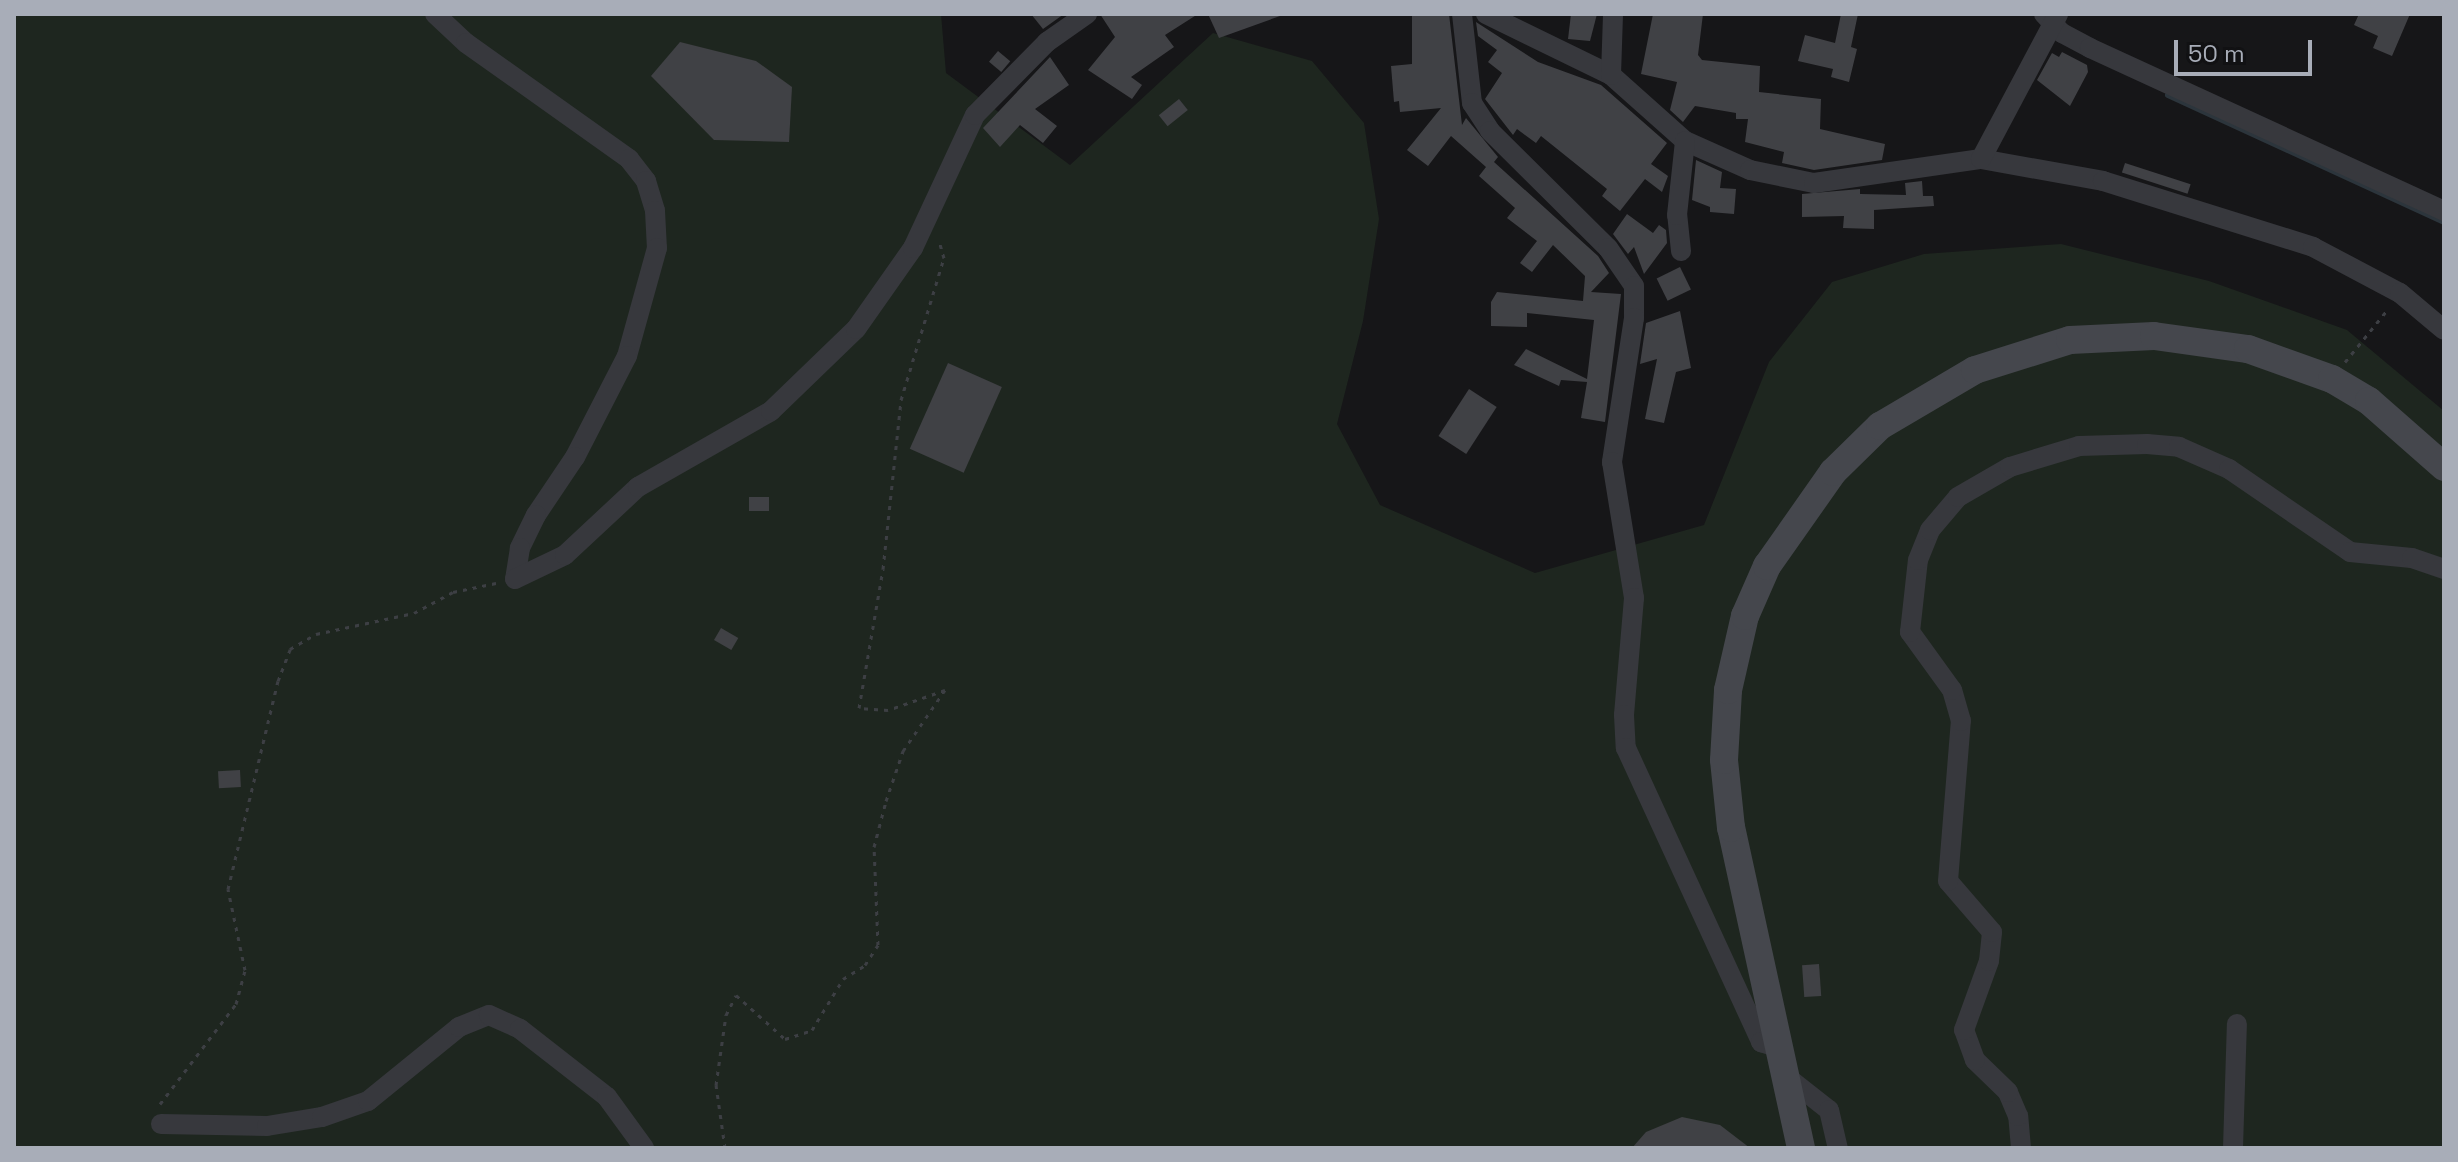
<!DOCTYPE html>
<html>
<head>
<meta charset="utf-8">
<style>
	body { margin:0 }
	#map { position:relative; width:2458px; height:1162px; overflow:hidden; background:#161618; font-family:"Space Grotesk",sans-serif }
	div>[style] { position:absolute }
	.green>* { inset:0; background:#1e261f }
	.stream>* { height:6px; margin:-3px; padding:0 3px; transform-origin:3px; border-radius:3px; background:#2c353c }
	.building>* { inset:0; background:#404145; transform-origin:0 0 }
	.path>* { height:3px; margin-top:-1.5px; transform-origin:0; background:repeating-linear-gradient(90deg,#3d3f44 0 4px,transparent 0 10px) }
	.street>* { height:20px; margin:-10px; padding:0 10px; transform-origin:10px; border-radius:10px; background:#37383d }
	.secondary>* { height:28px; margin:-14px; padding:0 14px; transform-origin:14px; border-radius:14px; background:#45474d }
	span { translate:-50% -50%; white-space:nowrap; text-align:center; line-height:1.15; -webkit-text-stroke:6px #111113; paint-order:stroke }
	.frame { position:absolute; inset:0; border:16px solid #a8adb8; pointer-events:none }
	.scale { position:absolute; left:2174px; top:40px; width:138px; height:36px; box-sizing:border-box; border:4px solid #a8adb8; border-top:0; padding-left:10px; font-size:24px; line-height:28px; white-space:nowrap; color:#a8adb8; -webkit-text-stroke:6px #111113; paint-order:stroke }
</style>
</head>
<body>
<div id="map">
	<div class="green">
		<i style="clip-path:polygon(14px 14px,941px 14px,946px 73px,1070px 165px,1213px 33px,1312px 61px,1364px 123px,1379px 219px,1363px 321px,1337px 424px,1380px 505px,1535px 573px,1704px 525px,1769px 362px,1832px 282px,1924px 254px,2061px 244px,2209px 281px,2347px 330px,2444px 411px,2444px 1148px,14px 1148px)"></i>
	</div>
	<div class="stream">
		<i style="left:2168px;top:95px;width:304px;rotate:24.7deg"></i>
	</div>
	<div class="building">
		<i style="clip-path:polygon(1031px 14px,1064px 14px,1043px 29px)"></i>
		<i style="clip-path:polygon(1100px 14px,1198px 14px,1165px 35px,1174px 47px,1131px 77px,1142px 85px,1132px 99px,1088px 70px,1115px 37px)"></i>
		<i style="clip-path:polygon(1208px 14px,1280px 14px,1280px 16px,1219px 38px)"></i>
		<i style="clip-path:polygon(1412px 14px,1449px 14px,1462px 125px,1466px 118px,1498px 157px,1494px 162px,1598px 256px,1609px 273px,1591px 292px,1621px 294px,1605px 422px,1581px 418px,1587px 382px,1561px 380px,1559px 386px,1514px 365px,1526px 349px,1587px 379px,1594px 320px,1527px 313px,1527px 327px,1491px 326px,1491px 302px,1497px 292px,1583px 301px,1585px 276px,1553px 245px,1532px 272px,1520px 263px,1537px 241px,1507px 218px,1515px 208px,1479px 176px,1486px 167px,1451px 136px,1428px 166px,1407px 150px,1441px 108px,1400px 112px,1399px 101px,1394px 102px,1391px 66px,1412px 64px)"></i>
		<i style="clip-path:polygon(1571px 14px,1597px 14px,1590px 41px,1568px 39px)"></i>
		<i style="clip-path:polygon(1653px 14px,1703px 14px,1698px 55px,1702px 60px,1760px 66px,1759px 92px,1821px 99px,1820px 129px,1885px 144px,1882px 160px,1814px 170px,1782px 163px,1784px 152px,1745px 142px,1748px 119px,1736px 119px,1736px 113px,1695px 106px,1683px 122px,1670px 110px,1677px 82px,1641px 74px)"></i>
		<i style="clip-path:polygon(1841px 14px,1858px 14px,1851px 47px,1857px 49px,1849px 82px,1831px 77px,1833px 69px,1798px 61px,1805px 35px,1835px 43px)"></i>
		<i style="clip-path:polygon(2359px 14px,2410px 14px,2392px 56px,2373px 48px,2378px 36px,2354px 25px)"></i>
		<i style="clip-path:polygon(1476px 22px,1538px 62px,1601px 85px,1667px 143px,1651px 164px,1668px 176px,1662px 192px,1645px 179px,1620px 211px,1602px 196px,1607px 189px,1541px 136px,1536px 143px,1517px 129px,1513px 135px,1485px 99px,1502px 73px,1488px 62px,1497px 50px,1478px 36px)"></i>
		<i style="clip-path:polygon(680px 42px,756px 61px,792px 87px,789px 142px,714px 140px,651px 76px)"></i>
		<i style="left:998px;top:51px;width:16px;height:14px;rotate:40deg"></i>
		<i style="clip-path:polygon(2062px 52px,2087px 65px,2088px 72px,2070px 106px,2037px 80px,2052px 53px,2059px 57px)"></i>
		<i style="clip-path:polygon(1050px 57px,1069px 85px,1035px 109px,1057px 126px,1043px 143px,1020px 125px,1000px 147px,983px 128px)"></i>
		<i style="left:1179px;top:99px;width:14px;height:26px;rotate:51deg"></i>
		<i style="clip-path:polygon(1696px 160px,1722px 172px,1720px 188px,1736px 189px,1734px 214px,1710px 212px,1710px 207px,1692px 200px)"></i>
		<i style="left:2125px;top:163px;width:69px;height:10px;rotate:18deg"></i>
		<i style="clip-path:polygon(1922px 181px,1923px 196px,1933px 196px,1934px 206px,1874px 210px,1874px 229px,1843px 228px,1844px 216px,1802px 217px,1802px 194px,1860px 189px,1860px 194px,1906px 195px,1905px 183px)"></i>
		<i style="clip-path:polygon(1627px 214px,1653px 233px,1659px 225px,1666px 230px,1667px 243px,1644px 274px,1634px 247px,1628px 254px,1613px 234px)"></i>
		<i style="left:1680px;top:267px;width:25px;height:26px;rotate:64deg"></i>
		<i style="clip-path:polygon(1680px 311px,1691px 368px,1676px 372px,1664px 423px,1645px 419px,1657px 359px,1640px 364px,1646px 323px)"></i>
		<i style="left:948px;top:363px;width:59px;height:94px;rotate:24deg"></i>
		<i style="left:1469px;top:389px;width:33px;height:56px;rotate:33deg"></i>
		<i style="left:749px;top:497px;width:20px;height:14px"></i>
		<i style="left:721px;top:628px;width:20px;height:14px;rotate:30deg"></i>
		<i style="left:240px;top:770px;width:17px;height:22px;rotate:87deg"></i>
		<i style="left:1819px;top:964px;width:32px;height:17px;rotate:86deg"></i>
		<i style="clip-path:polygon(1682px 1117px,1720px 1125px,1750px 1148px,1632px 1148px,1646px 1132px)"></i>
	</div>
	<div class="path">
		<i style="left:2345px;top:362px;width:68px;rotate:-50.9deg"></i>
		<i style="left:160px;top:1104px;width:126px;rotate:-52.8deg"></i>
		<i style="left:236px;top:1004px;width:35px;rotate:-75deg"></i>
		<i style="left:245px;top:970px;width:83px;rotate:-101.9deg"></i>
		<i style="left:228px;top:889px;width:214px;rotate:-76.5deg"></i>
		<i style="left:278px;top:681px;width:34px;rotate:-69deg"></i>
		<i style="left:290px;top:649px;width:30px;rotate:-30deg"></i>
		<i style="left:316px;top:634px;width:100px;rotate:-12.1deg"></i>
		<i style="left:414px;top:613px;width:44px;rotate:-28.3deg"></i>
		<i style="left:453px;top:592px;width:44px;rotate:-11.8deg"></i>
		<i style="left:725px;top:1148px;width:64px;rotate:-98.1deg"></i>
		<i style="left:716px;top:1085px;width:71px;rotate:-81.9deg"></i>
		<i style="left:726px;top:1015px;width:22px;rotate:-63deg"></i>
		<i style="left:736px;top:995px;width:66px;rotate:41.9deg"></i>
		<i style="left:785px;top:1039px;width:28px;rotate:-18deg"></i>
		<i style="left:812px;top:1030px;width:60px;rotate:-58.7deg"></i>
		<i style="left:843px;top:979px;width:26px;rotate:-32deg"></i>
		<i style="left:865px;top:965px;width:24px;rotate:-57deg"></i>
		<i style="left:878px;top:945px;width:98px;rotate:-92.3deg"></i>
		<i style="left:874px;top:847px;width:48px;rotate:-75.4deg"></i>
		<i style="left:886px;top:801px;width:53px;rotate:-71.2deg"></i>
		<i style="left:903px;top:751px;width:74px;rotate:-55.5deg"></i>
		<i style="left:945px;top:690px;width:60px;rotate:160.7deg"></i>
		<i style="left:888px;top:710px;width:29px;rotate:-176deg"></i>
		<i style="left:859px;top:708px;width:141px;rotate:-80.2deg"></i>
		<i style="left:883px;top:569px;width:170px;rotate:-83.9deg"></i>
		<i style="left:901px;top:400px;width:148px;rotate:-73.2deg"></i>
		<i style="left:944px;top:258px;width:19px;rotate:-106deg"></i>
	</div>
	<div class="street">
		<i style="left:435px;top:14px;width:42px;rotate:43.1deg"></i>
		<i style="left:466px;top:43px;width:200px;rotate:35.4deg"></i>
		<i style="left:629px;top:159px;width:28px;rotate:52deg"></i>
		<i style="left:646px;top:181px;width:31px;rotate:73deg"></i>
		<i style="left:655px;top:211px;width:37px;rotate:87deg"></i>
		<i style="left:657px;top:248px;width:112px;rotate:105.5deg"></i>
		<i style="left:627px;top:356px;width:114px;rotate:117.2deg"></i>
		<i style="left:575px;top:457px;width:70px;rotate:123.9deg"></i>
		<i style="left:536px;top:515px;width:37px;rotate:116deg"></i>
		<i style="left:520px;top:548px;width:31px;rotate:99deg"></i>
		<i style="left:1462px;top:14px;width:90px;rotate:83.6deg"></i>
		<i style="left:1472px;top:103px;width:33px;rotate:57deg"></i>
		<i style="left:1490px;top:131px;width:166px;rotate:44.8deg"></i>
		<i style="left:1608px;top:248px;width:46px;rotate:55.6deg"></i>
		<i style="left:1634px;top:286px;width:32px;rotate:90deg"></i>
		<i style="left:1634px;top:318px;width:146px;rotate:98.7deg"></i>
		<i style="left:1612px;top:462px;width:138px;rotate:80.8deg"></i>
		<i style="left:1634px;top:598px;width:117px;rotate:94.9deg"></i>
		<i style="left:1624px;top:715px;width:33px;rotate:87deg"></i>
		<i style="left:1626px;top:748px;width:324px;rotate:65.3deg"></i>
		<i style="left:1761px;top:1042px;width:19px;rotate:18deg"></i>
		<i style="left:1486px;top:14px;width:139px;rotate:26deg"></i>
		<i style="left:1611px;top:75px;width:99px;rotate:41.7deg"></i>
		<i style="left:1685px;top:141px;width:71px;rotate:24deg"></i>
		<i style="left:1750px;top:170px;width:65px;rotate:11.5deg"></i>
		<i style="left:1814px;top:183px;width:169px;rotate:-8.2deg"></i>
		<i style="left:1981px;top:159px;width:124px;rotate:10.2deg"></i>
		<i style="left:2103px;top:181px;width:220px;rotate:17.4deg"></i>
		<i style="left:2313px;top:247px;width:98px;rotate:27.9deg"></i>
		<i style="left:2400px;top:293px;width:57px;rotate:40.1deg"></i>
		<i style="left:2044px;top:14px;width:26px;rotate:47deg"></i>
		<i style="left:2062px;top:33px;width:32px;rotate:28deg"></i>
		<i style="left:2090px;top:48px;width:390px;rotate:24.7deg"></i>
		<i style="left:1611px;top:75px;width:61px;rotate:-88.1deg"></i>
		<i style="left:1981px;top:159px;width:164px;rotate:-62deg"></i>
		<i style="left:1681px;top:251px;width:36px;rotate:-96deg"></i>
		<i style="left:1677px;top:215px;width:74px;rotate:-83.8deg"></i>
		<i style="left:515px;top:579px;width:55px;rotate:-25.6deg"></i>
		<i style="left:565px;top:555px;width:100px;rotate:-43deg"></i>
		<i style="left:638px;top:487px;width:153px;rotate:-29.7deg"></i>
		<i style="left:771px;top:411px;width:118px;rotate:-44deg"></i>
		<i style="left:856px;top:329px;width:99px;rotate:-54.9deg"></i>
		<i style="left:913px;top:248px;width:147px;rotate:-65deg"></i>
		<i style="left:975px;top:115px;width:103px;rotate:-45.4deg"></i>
		<i style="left:1047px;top:42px;width:49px;rotate:-35deg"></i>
		<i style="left:1787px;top:1077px;width:53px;rotate:38.2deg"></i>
		<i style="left:1829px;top:1110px;width:39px;rotate:77deg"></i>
		<i style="left:161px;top:1124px;width:106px;rotate:1.1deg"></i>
		<i style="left:267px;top:1126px;width:56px;rotate:-9.3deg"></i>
		<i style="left:322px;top:1117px;width:49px;rotate:-19.2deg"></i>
		<i style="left:368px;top:1101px;width:117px;rotate:-39.1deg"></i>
		<i style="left:459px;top:1027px;width:32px;rotate:-22deg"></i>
		<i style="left:489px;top:1015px;width:34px;rotate:24deg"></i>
		<i style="left:520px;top:1029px;width:110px;rotate:38deg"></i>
		<i style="left:607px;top:1097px;width:63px;rotate:54deg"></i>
		<i style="left:2021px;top:1148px;width:32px;rotate:-95deg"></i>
		<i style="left:2018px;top:1116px;width:26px;rotate:-113deg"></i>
		<i style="left:2008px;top:1092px;width:46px;rotate:-135.9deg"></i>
		<i style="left:1975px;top:1060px;width:32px;rotate:-110deg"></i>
		<i style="left:1964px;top:1030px;width:73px;rotate:-70.1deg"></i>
		<i style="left:1989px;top:961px;width:29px;rotate:-84deg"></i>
		<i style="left:1992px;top:932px;width:67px;rotate:-130.8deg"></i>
		<i style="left:1948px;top:881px;width:161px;rotate:-85.4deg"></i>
		<i style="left:1961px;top:721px;width:32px;rotate:-106deg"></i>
		<i style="left:1952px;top:690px;width:72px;rotate:-125.9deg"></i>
		<i style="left:1910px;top:632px;width:72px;rotate:-83.7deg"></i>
		<i style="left:1918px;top:560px;width:32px;rotate:-68deg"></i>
		<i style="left:1930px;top:530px;width:43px;rotate:-49.7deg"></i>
		<i style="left:1958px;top:497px;width:60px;rotate:-30deg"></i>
		<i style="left:2010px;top:467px;width:72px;rotate:-16.9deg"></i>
		<i style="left:2079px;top:446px;width:68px;rotate:-1.7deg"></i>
		<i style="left:2147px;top:444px;width:32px;rotate:5deg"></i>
		<i style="left:2179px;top:447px;width:55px;rotate:23.7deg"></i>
		<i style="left:2229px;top:469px;width:147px;rotate:34.4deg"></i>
		<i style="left:2350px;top:552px;width:62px;rotate:5.5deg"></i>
		<i style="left:2412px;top:558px;width:34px;rotate:19deg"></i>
		<i style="left:2233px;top:1148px;width:124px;rotate:-88.2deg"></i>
	</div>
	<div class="secondary">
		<i style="left:1801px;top:1148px;width:328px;rotate:-102.3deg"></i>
		<i style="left:1731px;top:828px;width:68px;rotate:-95.9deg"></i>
		<i style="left:1724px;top:760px;width:70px;rotate:-86.7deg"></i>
		<i style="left:1728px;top:690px;width:76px;rotate:-77.1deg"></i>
		<i style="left:1745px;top:616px;width:55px;rotate:-66.3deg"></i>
		<i style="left:1767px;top:566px;width:115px;rotate:-54.9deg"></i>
		<i style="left:1833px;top:472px;width:66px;rotate:-44.4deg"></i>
		<i style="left:1880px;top:426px;width:110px;rotate:-30.5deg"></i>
		<i style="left:1975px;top:370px;width:100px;rotate:-17.5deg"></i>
		<i style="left:2070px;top:340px;width:84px;rotate:-2.7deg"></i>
		<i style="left:2154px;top:336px;width:95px;rotate:7.9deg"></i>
		<i style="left:2248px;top:349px;width:89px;rotate:19.7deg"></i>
		<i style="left:2332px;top:379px;width:43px;rotate:30.7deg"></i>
		<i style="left:2369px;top:401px;width:100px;rotate:41.3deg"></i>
	</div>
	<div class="frame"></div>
	<div class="scale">50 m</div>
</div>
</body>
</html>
